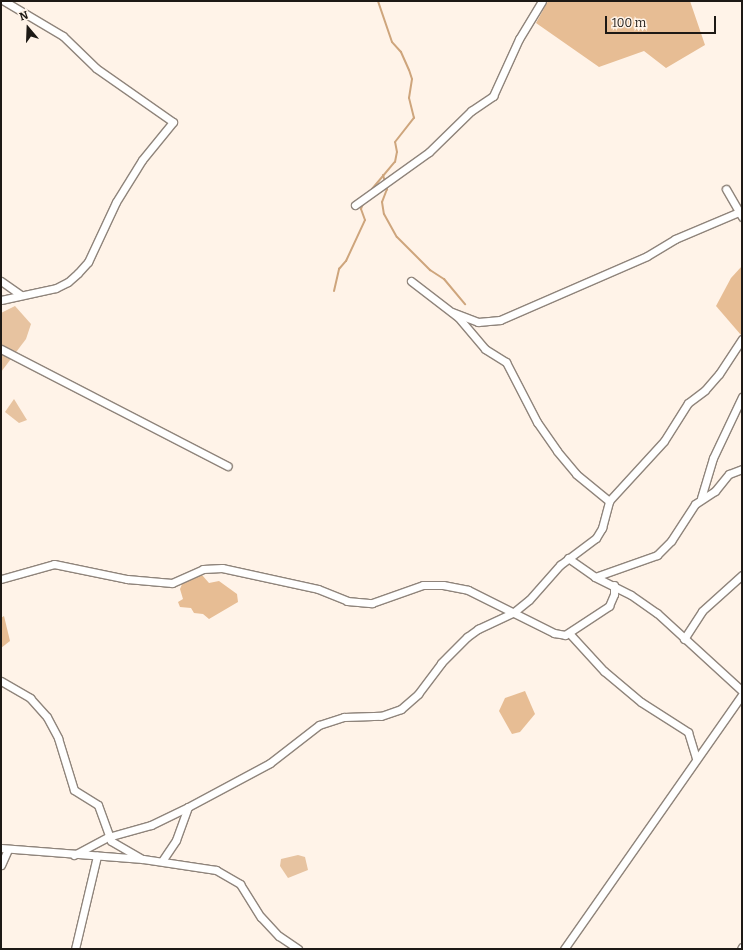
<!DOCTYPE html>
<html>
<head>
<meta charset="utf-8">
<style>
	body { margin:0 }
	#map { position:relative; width:743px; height:950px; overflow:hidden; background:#fff3e8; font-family:Bitter,serif }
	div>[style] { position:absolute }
	.green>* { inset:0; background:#e7c3a0 }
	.forest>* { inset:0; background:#e7bd94 }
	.stream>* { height:2px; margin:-1px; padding:0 1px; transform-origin:1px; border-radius:1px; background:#cea57c }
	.roads { filter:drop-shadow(1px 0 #8f847b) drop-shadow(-1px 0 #8f847b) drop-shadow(0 1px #8f847b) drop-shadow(0 -1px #8f847b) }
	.minor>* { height:7px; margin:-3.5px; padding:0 3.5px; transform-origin:3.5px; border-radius:3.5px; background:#fff }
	span { translate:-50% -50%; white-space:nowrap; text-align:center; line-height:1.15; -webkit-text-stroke:4px #fff3e8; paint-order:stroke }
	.frame { position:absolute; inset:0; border:2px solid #1d1915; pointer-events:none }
	.north { position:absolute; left:8px; top:8px; width:40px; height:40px; -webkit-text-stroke:3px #fff3e8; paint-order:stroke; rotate:341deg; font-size:11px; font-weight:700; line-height:16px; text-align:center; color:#1d1915 }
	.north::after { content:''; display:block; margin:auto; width:14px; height:18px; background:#1d1915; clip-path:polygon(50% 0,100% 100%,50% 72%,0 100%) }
	.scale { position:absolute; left:605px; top:16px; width:111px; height:18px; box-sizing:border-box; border:2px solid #1d1915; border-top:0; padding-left:5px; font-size:12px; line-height:14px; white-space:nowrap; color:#1d1915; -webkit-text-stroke:3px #fff3e8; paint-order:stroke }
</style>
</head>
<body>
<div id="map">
	<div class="green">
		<i style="clip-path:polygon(15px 306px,31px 324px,26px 339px,1px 372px,1px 313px)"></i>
		<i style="clip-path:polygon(14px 399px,27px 420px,19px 423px,5px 412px)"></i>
		<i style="clip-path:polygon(298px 855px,305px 857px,308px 870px,288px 878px,280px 866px,281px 859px)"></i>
	</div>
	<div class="forest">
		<i style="clip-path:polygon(548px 1px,690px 1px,705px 45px,666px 68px,644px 51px,599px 67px,536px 23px)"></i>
		<i style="clip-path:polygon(742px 266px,742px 335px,741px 335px,716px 306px,731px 278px)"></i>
		<i style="clip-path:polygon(202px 575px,209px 583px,219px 581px,237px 594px,238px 602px,209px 619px,203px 614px,194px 613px,191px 608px,180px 607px,178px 602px,183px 599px,180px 589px,183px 582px)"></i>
		<i style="clip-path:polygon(4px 616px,10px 641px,1px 648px,1px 618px)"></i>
		<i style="clip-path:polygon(525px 691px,535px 714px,520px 732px,512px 734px,499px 711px,505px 698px)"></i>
	</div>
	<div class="stream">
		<i style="left:383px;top:175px;width:15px;rotate:74deg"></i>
		<i style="left:387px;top:189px;width:14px;rotate:111deg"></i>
		<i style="left:382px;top:202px;width:12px;rotate:81deg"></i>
		<i style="left:384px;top:214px;width:26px;rotate:61deg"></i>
		<i style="left:397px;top:237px;width:47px;rotate:45deg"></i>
		<i style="left:430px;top:270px;width:17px;rotate:33deg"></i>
		<i style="left:444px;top:279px;width:33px;rotate:50deg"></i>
		<i style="left:372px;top:189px;width:35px;rotate:-50deg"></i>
		<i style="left:395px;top:162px;width:10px;rotate:-79deg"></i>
		<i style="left:397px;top:152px;width:10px;rotate:-101deg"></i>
		<i style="left:395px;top:142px;width:31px;rotate:-52deg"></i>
		<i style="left:414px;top:118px;width:21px;rotate:-104deg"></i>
		<i style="left:409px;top:98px;width:19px;rotate:-81deg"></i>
		<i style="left:412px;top:79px;width:9px;rotate:-108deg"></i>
		<i style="left:409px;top:70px;width:20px;rotate:-114deg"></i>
		<i style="left:401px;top:52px;width:13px;rotate:-132deg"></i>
		<i style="left:392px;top:42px;width:43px;rotate:-108.9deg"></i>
		<i style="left:334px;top:291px;width:23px;rotate:-77deg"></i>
		<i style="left:339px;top:269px;width:11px;rotate:-49deg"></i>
		<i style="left:346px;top:261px;width:45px;rotate:-65.1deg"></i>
		<i style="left:365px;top:220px;width:12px;rotate:-110deg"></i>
		<i style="left:361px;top:209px;width:9px;rotate:-69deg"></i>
	</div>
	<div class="roads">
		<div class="minor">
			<i style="left:726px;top:189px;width:32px;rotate:60deg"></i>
			<i style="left:355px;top:205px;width:91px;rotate:-35.6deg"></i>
			<i style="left:429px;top:152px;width:59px;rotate:-44.3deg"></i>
			<i style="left:471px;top:111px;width:27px;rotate:-34deg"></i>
			<i style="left:493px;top:96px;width:63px;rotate:-65.5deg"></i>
			<i style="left:519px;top:39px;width:44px;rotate:-58.8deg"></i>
			<i style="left:1px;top:281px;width:24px;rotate:35deg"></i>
			<i style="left:411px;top:281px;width:59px;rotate:37.5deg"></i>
			<i style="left:458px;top:317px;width:42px;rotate:49.8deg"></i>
			<i style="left:485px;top:349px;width:25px;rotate:32deg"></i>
			<i style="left:506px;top:362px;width:68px;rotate:62.7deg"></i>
			<i style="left:537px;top:422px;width:35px;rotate:55deg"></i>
			<i style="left:557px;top:451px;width:30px;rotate:50deg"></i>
			<i style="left:576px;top:474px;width:43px;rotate:39.3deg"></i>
			<i style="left:1px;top:300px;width:56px;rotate:-12.3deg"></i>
			<i style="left:56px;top:288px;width:13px;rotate:-27deg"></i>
			<i style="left:68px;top:282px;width:13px;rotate:-42deg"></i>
			<i style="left:78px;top:273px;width:15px;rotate:-48deg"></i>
			<i style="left:88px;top:262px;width:66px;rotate:-65deg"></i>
			<i style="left:116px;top:202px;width:49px;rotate:-58.2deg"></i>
			<i style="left:142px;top:160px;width:49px;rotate:-50.8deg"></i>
			<i style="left:173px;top:122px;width:94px;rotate:-145deg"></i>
			<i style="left:96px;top:68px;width:46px;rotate:-135.9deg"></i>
			<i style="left:63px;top:36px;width:69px;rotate:-149.3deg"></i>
			<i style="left:452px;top:312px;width:28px;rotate:21deg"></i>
			<i style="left:478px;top:322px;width:22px;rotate:-5deg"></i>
			<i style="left:500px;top:320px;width:160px;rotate:-23.5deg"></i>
			<i style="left:647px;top:256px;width:33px;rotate:-31deg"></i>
			<i style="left:675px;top:239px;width:69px;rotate:-22.9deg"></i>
			<i style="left:1px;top:349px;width:255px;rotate:27.3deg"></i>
			<i style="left:701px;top:498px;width:42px;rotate:-73.3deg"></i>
			<i style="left:713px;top:458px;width:68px;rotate:-64.6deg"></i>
			<i style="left:568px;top:558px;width:33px;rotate:35deg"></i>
			<i style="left:595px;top:577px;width:66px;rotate:-19.5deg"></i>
			<i style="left:657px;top:555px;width:20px;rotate:-45deg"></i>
			<i style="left:671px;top:541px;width:44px;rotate:-57deg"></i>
			<i style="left:695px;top:504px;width:24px;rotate:-33deg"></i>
			<i style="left:715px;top:491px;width:22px;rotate:-51deg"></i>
			<i style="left:729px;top:474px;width:14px;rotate:-21deg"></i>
			<i style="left:595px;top:577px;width:40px;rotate:26.6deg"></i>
			<i style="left:631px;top:595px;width:32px;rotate:35deg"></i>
			<i style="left:657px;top:613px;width:115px;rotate:42.5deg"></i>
			<i style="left:1px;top:579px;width:55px;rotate:-15.8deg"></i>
			<i style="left:54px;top:564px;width:75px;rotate:11.6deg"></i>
			<i style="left:127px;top:579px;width:45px;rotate:5.1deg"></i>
			<i style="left:172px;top:583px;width:34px;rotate:-24deg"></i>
			<i style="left:203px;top:569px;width:19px;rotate:-3deg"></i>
			<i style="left:222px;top:568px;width:98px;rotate:12.3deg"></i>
			<i style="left:318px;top:589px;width:31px;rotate:22deg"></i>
			<i style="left:347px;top:601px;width:25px;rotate:5deg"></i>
			<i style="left:372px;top:603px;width:54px;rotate:-19.4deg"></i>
			<i style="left:423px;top:585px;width:20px"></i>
			<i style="left:443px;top:585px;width:25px;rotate:11deg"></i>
			<i style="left:468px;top:590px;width:96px;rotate:26.6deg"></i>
			<i style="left:554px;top:633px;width:11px;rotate:10deg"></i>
			<i style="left:565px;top:635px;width:53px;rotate:-33.4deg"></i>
			<i style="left:609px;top:606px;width:13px;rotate:-67deg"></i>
			<i style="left:614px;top:594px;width:9px;rotate:-90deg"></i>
			<i style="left:569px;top:633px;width:52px;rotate:47.4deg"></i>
			<i style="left:604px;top:671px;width:48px;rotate:40deg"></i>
			<i style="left:641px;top:702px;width:56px;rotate:32.6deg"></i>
			<i style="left:688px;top:732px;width:28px;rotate:73deg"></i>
			<i style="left:684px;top:639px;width:33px;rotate:-57deg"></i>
			<i style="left:702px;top:611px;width:54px;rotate:-42deg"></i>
			<i style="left:1px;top:681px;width:34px;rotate:30deg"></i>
			<i style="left:30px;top:698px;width:25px;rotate:48deg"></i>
			<i style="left:47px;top:717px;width:24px;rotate:62deg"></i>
			<i style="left:58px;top:738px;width:54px;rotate:72.9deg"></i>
			<i style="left:74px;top:790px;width:28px;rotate:32deg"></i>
			<i style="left:98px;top:805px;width:38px;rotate:70deg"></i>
			<i style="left:111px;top:841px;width:36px;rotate:30deg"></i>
			<i style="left:1px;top:848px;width:142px;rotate:4.4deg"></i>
			<i style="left:143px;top:859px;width:74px;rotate:8.6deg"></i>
			<i style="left:216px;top:870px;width:28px;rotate:30deg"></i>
			<i style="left:240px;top:884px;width:39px;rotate:58deg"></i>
			<i style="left:261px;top:917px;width:26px;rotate:47deg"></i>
			<i style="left:279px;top:936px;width:23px;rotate:34deg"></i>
			<i style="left:74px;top:855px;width:38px;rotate:-28deg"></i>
			<i style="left:108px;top:837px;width:45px;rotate:-15.6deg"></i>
			<i style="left:151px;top:825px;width:41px;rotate:-25.9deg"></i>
			<i style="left:162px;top:861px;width:25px;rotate:-56deg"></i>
			<i style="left:176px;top:840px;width:35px;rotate:-70deg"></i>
			<i style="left:188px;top:807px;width:93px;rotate:-28.2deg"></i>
			<i style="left:270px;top:763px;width:62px;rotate:-37.8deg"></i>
			<i style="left:319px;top:725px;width:26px;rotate:-18deg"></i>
			<i style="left:344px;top:717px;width:37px;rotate:-2deg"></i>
			<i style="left:381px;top:716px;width:21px;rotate:-19deg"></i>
			<i style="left:401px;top:709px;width:23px;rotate:-41deg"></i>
			<i style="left:418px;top:694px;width:39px;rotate:-53deg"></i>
			<i style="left:441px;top:663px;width:37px;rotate:-45deg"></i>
			<i style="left:467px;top:637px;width:14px;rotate:-36deg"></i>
			<i style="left:478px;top:629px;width:40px;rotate:-25deg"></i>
			<i style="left:514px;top:612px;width:19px;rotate:-39deg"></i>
			<i style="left:529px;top:600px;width:47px;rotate:-48.5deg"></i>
			<i style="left:560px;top:565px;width:45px;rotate:-36.9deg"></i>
			<i style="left:596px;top:538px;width:12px;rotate:-59deg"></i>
			<i style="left:602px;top:528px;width:28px;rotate:-75deg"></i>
			<i style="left:609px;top:501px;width:81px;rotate:-47.5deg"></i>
			<i style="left:664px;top:441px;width:45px;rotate:-57.7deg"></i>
			<i style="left:688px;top:403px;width:21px;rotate:-37deg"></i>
			<i style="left:705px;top:390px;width:21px;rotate:-49deg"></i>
			<i style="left:719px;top:374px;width:42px;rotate:-56.7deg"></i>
			<i style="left:1px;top:865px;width:17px;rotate:-66deg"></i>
			<i style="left:75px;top:949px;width:96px;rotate:-76.7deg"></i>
			<i style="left:564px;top:949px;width:310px;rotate:-55deg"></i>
			<i style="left:741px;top:949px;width:2px;rotate:-63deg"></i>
		</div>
	</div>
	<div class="frame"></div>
	<div class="north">N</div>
	<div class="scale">100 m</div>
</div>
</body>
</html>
